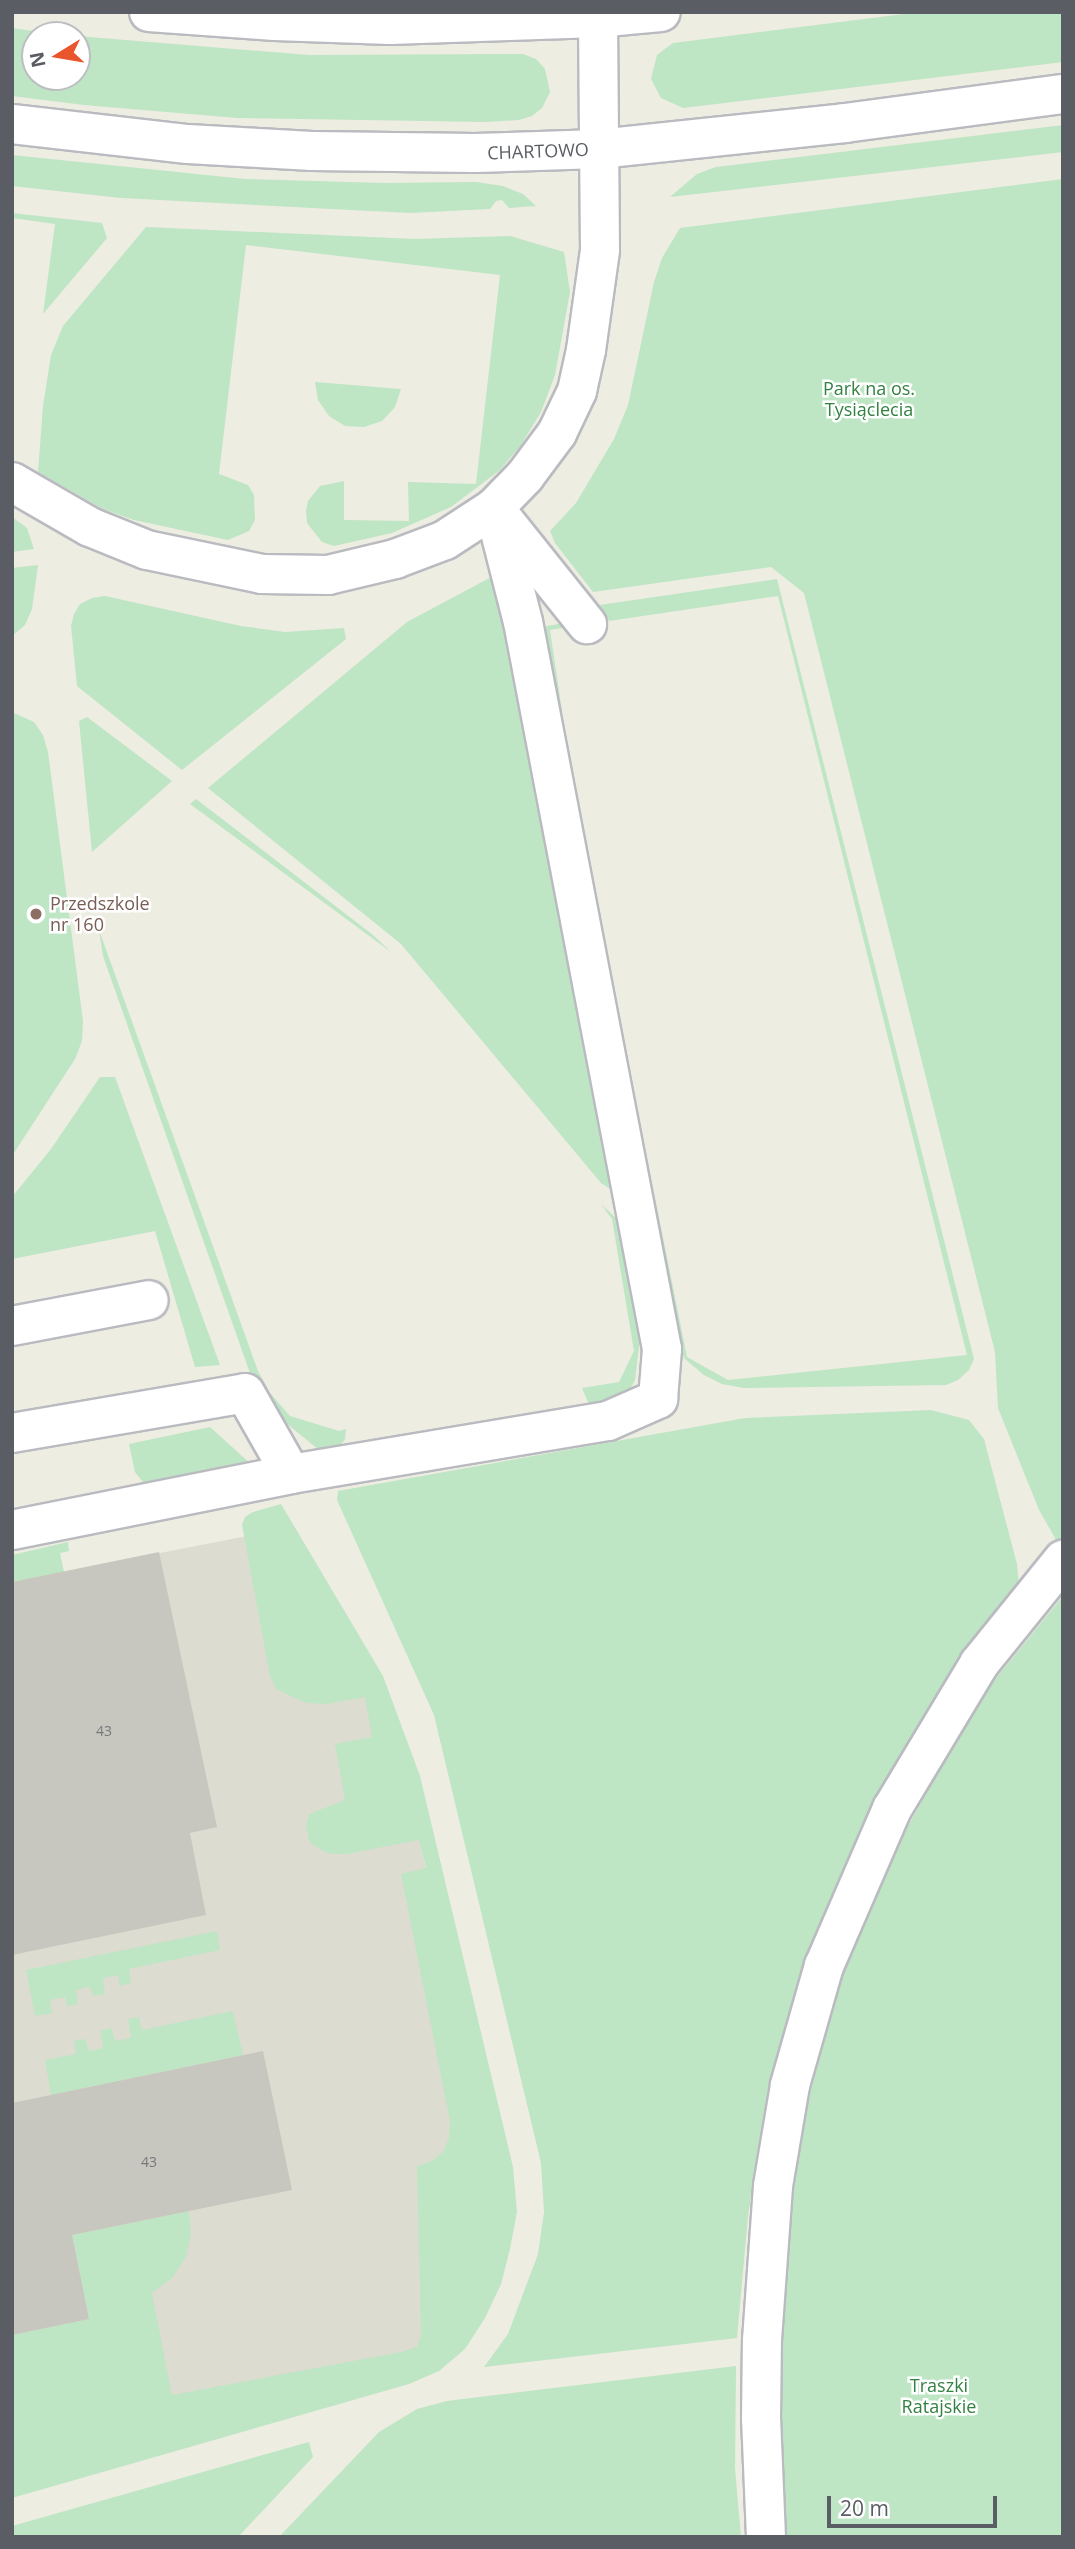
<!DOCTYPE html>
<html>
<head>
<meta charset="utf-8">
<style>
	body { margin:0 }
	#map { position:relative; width:1075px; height:2549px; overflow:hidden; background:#edede2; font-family:"Open Sans",sans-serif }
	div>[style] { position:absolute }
	.education>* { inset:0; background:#dddcd0 }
	.green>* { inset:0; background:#bee5c4 }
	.building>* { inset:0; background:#c8c7bf }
	.roads { filter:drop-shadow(2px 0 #babbc1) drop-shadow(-2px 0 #babbc1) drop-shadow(0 2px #babbc1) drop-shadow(0 -2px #babbc1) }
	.minor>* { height:38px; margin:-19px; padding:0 19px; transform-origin:19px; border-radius:19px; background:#fff }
	.dots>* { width:19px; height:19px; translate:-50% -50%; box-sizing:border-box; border:4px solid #fff; border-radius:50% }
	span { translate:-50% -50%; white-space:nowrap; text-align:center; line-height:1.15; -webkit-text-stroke:5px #fff; paint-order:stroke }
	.number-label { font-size:14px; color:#76787a }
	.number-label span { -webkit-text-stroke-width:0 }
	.street-label { font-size:18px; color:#5a5d63 }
	.park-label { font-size:18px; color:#338142 }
	.education-label { font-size:18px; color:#785e54 }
	.left { translate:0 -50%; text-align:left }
	.frame { position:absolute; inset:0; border:14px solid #5a5d63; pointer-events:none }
	.north { position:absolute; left:21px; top:21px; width:70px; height:70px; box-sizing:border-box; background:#fff; border:2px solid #bdbec1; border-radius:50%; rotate:259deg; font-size:19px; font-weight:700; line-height:28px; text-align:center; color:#5a5d63 }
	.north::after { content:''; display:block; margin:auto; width:24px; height:32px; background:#e9562d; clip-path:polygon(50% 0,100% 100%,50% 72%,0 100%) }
	.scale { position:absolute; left:827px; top:2496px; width:170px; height:32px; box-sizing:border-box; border:4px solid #5a5d63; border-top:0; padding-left:9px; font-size:21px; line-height:24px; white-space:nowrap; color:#5a5d63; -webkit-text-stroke:5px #fff; paint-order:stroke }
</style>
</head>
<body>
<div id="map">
	<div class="education">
		<i style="clip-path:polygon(288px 1528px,406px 1781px,485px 2130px,447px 2344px,12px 2478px,12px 1582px)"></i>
	</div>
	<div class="green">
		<i style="clip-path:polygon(920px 12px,1063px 12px,1063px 62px,683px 108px,661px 98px,651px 79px,657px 55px,673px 43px)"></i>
		<i style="clip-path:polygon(12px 28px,64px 35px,35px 35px,35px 77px,77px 77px,77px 36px,309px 55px,523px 54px,536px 59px,545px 69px,550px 92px,542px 108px,532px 116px,519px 120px,486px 122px,237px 118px,84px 105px,12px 96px)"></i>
		<i style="clip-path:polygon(1063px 125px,1063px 152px,670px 197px,697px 174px,716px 167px)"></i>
		<i style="clip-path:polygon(12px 155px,245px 179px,384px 183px,476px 182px,503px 186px,523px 194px,536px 206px,509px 208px,502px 200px,496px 201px,490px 209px,410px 213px,121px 198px,12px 186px)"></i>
		<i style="clip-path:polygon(1063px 179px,1063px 1593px,1055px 1538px,1039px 1510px,998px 1408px,995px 1352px,804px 593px,771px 567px,593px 592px,555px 543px,550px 531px,576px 503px,614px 439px,628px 405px,654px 282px,662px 258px,680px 228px)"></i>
		<i style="clip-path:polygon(12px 213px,102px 223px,107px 238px,43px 314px,55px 224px,12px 218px)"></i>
		<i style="clip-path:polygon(146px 227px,414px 239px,510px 236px,564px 252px,570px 292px,555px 375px,541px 412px,521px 445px,500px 470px,451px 507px,392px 533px,334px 546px,322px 542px,307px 523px,306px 511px,308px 501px,320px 486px,344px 481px,344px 520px,409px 521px,408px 482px,476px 484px,500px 275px,246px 245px,219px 474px,248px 485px,254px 495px,255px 520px,249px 531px,228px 540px,134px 520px,103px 509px,38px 472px,43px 406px,51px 355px,63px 326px)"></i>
		<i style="clip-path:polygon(315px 382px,401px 389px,395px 407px,382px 421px,364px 427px,345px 426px,329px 416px,318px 400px)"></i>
		<i style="clip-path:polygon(12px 517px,27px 528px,34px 549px,12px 552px)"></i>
		<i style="clip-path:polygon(38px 565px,32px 609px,25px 625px,12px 636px,12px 568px)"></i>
		<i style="clip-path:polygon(497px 574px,615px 1192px,601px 1183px,401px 944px,208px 788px,407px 622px)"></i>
		<i style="clip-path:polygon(777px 579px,974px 1359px,969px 1370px,958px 1380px,946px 1385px,744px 1388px,722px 1384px,704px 1375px,685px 1359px,676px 1340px,543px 632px,547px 626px,571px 622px,574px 626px,550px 630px,575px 799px,687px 1357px,728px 1380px,967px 1355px,778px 596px,609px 621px,600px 605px)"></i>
		<i style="clip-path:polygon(105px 596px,241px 626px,285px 632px,344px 628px,346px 639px,182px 770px,77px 686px,71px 626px,74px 614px,80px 604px,92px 598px)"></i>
		<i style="clip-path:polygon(12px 712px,34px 722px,43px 735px,48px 752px,83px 1021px,82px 1041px,75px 1059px,12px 1156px)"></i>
		<i style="clip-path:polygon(87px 717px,172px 781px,92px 852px,79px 721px)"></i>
		<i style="clip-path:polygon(196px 799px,373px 935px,391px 952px,190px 804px)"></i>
		<i style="clip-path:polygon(99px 930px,258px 1371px,270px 1393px,290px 1416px,339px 1431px,346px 1429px,345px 1439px,340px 1446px,319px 1450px,269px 1409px,257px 1393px,103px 956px)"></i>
		<i style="clip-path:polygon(100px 1077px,115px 1077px,220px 1365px,195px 1367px,155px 1231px,12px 1259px,12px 1197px,51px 1149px)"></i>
		<i style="clip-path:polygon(601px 1204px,621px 1223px,640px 1338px,635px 1380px,627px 1395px,602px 1409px,589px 1404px,582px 1388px,619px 1382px,634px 1351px,612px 1219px)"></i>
		<i style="clip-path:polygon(931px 1410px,969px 1420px,984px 1439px,1017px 1564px,1019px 1586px,967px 1653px,875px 1798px,805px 1961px,769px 2083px,748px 2216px,737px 2338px,484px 2367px,508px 2334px,538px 2254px,544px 2212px,541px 2163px,434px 1715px,337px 1500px,338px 1491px,745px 1418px)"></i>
		<i style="clip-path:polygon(210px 1427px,252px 1465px,153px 1486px,143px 1482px,135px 1472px,129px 1444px)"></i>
		<i style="clip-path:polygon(281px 1504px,383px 1676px,420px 1776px,513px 2167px,517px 2212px,510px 2249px,501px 2284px,485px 2318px,465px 2349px,439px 2371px,409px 2384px,12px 2498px,12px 2335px,89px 2319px,72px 2235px,189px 2211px,191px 2234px,186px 2257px,172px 2278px,152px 2293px,172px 2395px,401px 2352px,417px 2347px,421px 2334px,417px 2166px,432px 2161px,443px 2152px,449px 2138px,450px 2121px,401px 1874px,426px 1868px,419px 1840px,347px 1854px,331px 1854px,319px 1849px,309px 1841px,306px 1826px,309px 1814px,345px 1800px,335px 1744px,372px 1737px,365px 1697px,327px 1704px,306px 1703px,276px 1689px,270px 1676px,242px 1525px,245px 1517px,253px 1512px)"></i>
		<i style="clip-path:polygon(68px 1542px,69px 1551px,60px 1553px,64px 1572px,12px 1582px,12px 1555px)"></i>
		<i style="clip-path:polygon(1063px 1596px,1063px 2537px,785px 2537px,778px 2404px,783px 2278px,794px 2187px,809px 2097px,842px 1976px,907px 1828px,980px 1698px)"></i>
		<i style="clip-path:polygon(217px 1931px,220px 1950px,129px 1969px,131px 1983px,120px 1986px,118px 1975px,103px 1978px,105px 1994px,93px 1996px,90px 1987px,76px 1990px,78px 2004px,67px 2006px,65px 1997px,50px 2000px,52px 2013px,35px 2016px,26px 1970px)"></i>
		<i style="clip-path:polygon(233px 2011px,243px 2055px,51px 2095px,45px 2060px,76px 2054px,74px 2041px,85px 2039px,89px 2051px,103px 2048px,100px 2031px,112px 2028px,115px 2041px,131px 2038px,128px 2019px,139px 2017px,142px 2030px)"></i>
		<i style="clip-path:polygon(736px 2366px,735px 2468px,741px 2537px,279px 2537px,379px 2432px,417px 2409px,447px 2401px)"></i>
		<i style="clip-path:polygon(309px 2442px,313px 2457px,238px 2537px,12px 2537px,12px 2526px)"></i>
	</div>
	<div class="building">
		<i style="clip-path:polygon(159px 1552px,217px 1827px,190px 1833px,206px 1915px,12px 1955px,12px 1582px)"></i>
		<i style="clip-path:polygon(263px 2051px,292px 2190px,72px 2235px,89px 2319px,12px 2335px,12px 2103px)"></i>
	</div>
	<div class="roads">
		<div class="minor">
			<i style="left:149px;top:12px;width:126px;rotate:4.1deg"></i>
			<i style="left:275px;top:21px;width:115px;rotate:2deg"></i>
			<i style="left:390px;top:25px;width:208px;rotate:-1.9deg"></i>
			<i style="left:598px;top:18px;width:63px;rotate:-5.4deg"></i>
			<i style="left:12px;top:124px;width:177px;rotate:6.5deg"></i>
			<i style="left:188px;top:144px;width:124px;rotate:3.2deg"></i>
			<i style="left:312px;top:151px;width:163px;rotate:0.7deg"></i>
			<i style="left:475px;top:153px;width:124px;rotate:-1.8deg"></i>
			<i style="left:599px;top:149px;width:247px;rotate:-6deg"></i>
			<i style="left:845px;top:123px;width:220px;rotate:-7.6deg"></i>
			<i style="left:12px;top:482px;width:90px;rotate:30deg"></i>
			<i style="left:90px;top:527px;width:61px;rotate:22deg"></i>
			<i style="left:147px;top:550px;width:117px;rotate:11.8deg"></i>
			<i style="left:262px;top:574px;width:66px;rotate:0.9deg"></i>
			<i style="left:328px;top:575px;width:69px;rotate:-13.4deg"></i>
			<i style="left:395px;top:559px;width:53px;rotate:-20.8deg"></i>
			<i style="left:445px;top:540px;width:59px;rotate:-33.1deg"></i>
			<i style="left:494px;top:508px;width:45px;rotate:-45.9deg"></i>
			<i style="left:525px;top:476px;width:54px;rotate:-53.3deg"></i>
			<i style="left:557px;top:433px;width:47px;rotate:-64.5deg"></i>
			<i style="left:577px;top:391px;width:42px;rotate:-77.6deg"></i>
			<i style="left:586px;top:350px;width:101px;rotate:-82deg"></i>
			<i style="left:600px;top:250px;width:238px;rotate:-90.5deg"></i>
			<i style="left:12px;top:1326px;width:139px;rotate:-10.7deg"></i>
			<i style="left:12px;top:1433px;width:236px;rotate:-9.7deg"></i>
			<i style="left:245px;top:1393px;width:93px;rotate:60.4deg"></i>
			<i style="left:12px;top:1530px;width:285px;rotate:-11.3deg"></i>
			<i style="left:291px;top:1474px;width:321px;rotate:-9.5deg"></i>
			<i style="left:608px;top:1421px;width:55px;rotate:-23.7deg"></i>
			<i style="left:658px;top:1399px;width:50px;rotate:-85.4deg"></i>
			<i style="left:662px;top:1349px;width:740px;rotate:-100.82deg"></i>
			<i style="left:523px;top:622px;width:118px;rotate:-104.3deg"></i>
			<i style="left:494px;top:508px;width:149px;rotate:51.3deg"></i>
			<i style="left:766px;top:2537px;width:118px;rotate:-92.4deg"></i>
			<i style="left:761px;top:2419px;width:79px;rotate:-89.3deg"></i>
			<i style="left:762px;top:2340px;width:154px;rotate:-85.9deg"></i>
			<i style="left:773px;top:2186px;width:102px;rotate:-80.4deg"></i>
			<i style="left:790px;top:2085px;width:124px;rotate:-74.1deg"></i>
			<i style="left:824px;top:1966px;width:171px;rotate:-66.6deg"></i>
			<i style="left:892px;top:1809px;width:169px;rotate:-59deg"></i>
			<i style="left:979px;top:1664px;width:134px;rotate:-51.1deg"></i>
		</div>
	</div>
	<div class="dots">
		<i style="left:36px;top:914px;background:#8d6e63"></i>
	</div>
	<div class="number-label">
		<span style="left:104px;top:1731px">43</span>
		<span style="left:149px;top:2162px">43</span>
	</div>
	<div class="street-label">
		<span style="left:538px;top:151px;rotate:-2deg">CHARTOWO</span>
	</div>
	<div class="park-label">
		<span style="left:869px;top:399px">Park na os.<br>Tysiąclecia</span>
		<span style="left:939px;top:2396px">Traszki<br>Ratajskie</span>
	</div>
	<div class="education-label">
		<span class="left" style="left:50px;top:914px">Przedszkole<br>nr 160</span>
	</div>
	<div class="frame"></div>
	<div class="north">N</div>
	<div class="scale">20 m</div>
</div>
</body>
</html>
